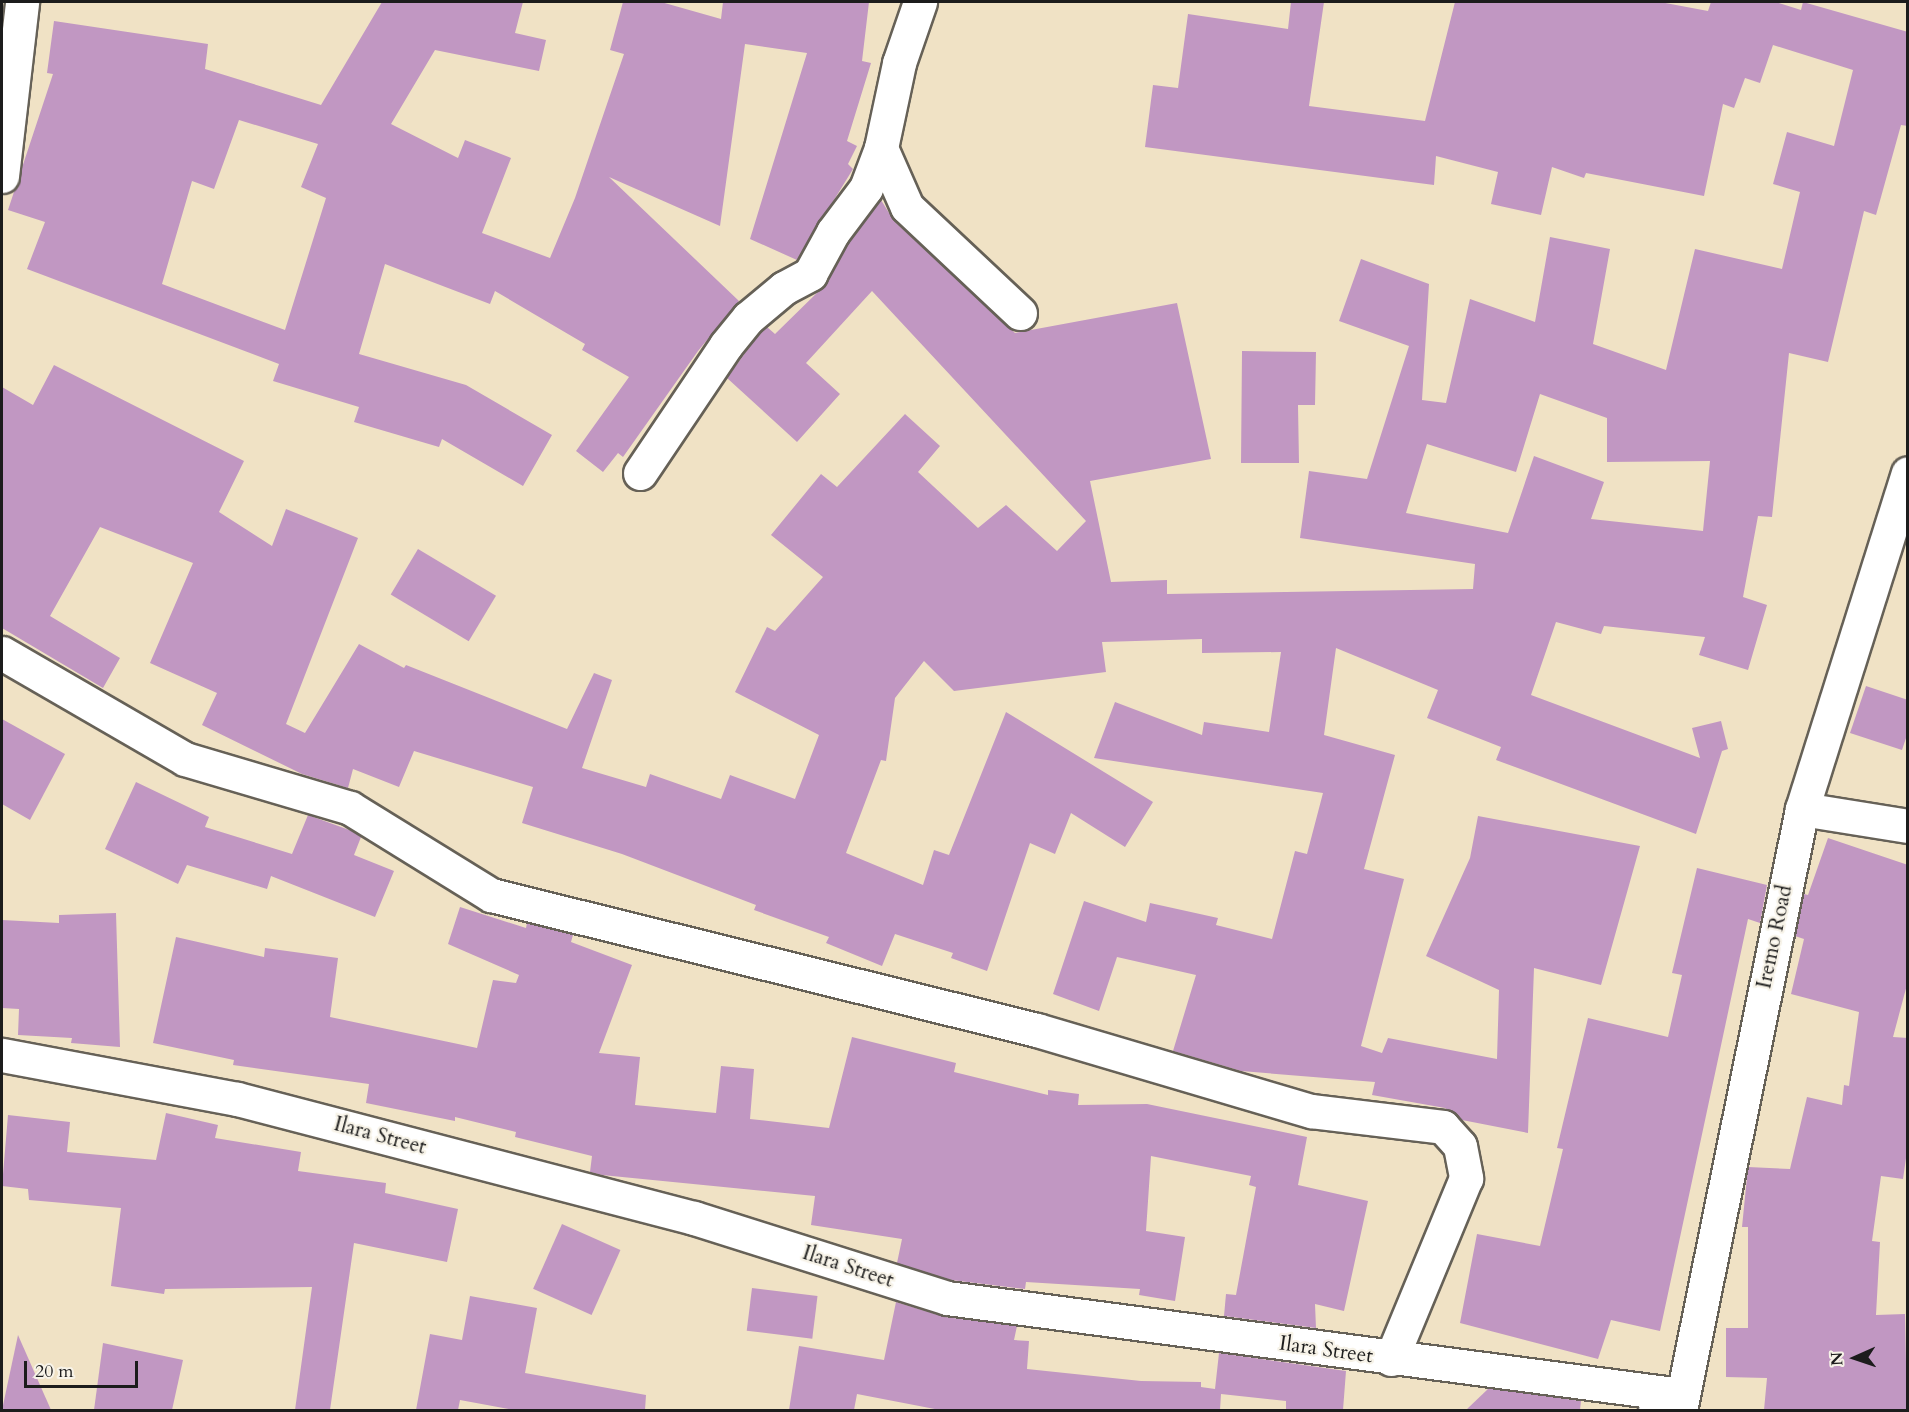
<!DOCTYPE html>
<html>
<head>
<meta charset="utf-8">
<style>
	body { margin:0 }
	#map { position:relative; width:1909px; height:1412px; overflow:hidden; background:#f0e2c5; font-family:Cardo,serif }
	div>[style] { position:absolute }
	.building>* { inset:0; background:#c197c2; transform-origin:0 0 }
	.roads { filter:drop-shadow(2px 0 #666157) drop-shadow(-2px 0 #666157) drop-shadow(0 2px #666157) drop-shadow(0 -2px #666157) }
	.minor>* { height:33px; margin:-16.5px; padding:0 16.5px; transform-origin:16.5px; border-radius:16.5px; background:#fff }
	span { translate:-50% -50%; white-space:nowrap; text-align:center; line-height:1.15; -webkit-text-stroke:4.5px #f7f3e8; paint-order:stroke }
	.street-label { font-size:21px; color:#1c1c1c }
	.frame { position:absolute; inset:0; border:3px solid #1c1c1c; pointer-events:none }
	.north { position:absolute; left:1825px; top:1328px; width:60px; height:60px; -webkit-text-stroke:4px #f7f3e8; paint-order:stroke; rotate:267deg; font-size:16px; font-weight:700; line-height:24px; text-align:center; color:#1c1c1c }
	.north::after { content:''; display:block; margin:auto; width:21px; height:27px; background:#1c1c1c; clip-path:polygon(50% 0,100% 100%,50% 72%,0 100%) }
	.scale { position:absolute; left:24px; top:1361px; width:114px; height:27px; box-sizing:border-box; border:3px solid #1c1c1c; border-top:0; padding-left:8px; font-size:18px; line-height:21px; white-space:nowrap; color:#1c1c1c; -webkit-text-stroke:4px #f7f3e8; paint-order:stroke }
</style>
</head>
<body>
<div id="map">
	<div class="building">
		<i style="clip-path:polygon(evenodd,382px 2px,523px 2px,515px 33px,546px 40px,539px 71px,435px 50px,391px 124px,458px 158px,465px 140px,511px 158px,482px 233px,550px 258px,575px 198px,624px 54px,610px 50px,623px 2px,661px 2px,721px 19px,723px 2px,869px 2px,862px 61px,871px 63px,847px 141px,857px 146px,848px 164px,853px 169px,797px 260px,750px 239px,807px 53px,745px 44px,720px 226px,609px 177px,739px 301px,698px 351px,623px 457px,618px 453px,603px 472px,576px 451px,629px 377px,582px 350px,585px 344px,495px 291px,490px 304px,385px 264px,359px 354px,466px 385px,552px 435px,523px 486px,442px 439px,439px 447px,354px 422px,359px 407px,273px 381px,279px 364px,27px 269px,45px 222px,8px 210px,53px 74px,47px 73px,54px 21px,208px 44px,205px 69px,321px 105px,382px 2px,239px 120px,318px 144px,301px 187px,326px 198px,285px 330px,162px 284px,192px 181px,214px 189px,239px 120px)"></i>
		<i style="clip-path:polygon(evenodd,1291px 2px,1324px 2px,1309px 106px,1425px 121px,1455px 2px,1660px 2px,1708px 11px,1711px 2px,1776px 2px,1801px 10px,1803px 2px,1908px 32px,1908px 126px,1901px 125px,1876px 215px,1864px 211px,1828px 362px,1789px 353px,1772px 517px,1758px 516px,1743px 597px,1767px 605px,1748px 670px,1699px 655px,1705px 637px,1604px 626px,1601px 634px,1556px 622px,1531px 695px,1700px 758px,1692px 728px,1721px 721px,1728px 749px,1722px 751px,1696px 834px,1496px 760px,1501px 747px,1427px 718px,1438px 690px,1336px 648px,1324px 735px,1395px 755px,1364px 869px,1404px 879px,1361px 1046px,1382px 1053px,1388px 1038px,1497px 1059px,1499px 990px,1426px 956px,1470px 858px,1478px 816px,1640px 846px,1601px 985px,1534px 968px,1528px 1133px,1462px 1120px,1445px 1108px,1372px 1095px,1375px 1082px,1241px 1071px,1173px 1051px,1196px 975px,1117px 957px,1099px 1011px,1053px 994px,1084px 901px,1146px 922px,1150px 903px,1218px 918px,1216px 925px,1272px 939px,1295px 851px,1307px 854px,1323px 793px,1094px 758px,1115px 702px,1202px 735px,1204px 722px,1269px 732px,1281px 652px,1202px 653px,1202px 639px,1102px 642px,1106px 672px,954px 691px,924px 661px,895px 698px,886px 761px,881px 760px,846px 853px,923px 885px,934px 850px,949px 855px,1006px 712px,1153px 802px,1125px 847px,1071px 813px,1055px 854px,1030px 843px,987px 971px,951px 958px,953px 953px,895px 934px,882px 966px,826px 943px,829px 937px,754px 910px,756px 905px,622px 854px,522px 823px,533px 787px,414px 751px,399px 787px,353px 769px,348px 788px,302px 774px,202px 725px,217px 693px,150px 663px,193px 563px,100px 527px,50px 616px,120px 658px,103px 688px,2px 628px,2px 387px,33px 405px,54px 365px,244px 461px,219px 512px,272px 546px,286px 509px,358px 538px,286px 724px,305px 733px,359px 644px,404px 668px,406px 665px,567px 729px,594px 673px,612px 680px,582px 768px,646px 787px,650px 774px,721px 799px,730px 775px,795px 799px,819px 735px,735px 692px,767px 627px,775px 631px,823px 577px,771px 535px,821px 474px,837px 487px,905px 414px,940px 446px,918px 472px,978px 528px,1006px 505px,1057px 551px,1086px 521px,872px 291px,806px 363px,840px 394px,797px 442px,727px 378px,761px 331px,767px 327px,775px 334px,826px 284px,849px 242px,881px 200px,894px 221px,1015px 333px,1177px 303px,1211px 459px,1090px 481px,1111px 582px,1167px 580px,1167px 594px,1473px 589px,1475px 564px,1300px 538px,1309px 471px,1367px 479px,1409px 346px,1339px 321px,1361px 259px,1429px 284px,1422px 400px,1446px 403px,1470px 299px,1535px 322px,1550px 237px,1610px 249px,1593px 344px,1666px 370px,1695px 249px,1782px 269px,1800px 192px,1773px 184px,1787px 132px,1834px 146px,1853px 70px,1773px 45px,1760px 83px,1745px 78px,1734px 108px,1723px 104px,1704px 196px,1586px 173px,1584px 178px,1552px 167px,1541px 215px,1491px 204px,1498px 172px,1436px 156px,1434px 185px,1145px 147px,1153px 85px,1178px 88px,1188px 14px,1288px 29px,1291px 2px,1540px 394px,1607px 418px,1607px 462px,1710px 461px,1703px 531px,1591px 519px,1604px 482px,1534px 456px,1508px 533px,1406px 513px,1427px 444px,1516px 472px,1540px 394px)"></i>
		<i style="clip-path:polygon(1242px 351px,1316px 352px,1315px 405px,1298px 405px,1299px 463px,1241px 463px)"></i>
		<i style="left:418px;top:549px;width:91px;height:53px;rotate:31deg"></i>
		<i style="clip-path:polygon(1866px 686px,1908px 700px,1908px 732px,1902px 750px,1850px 733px)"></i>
		<i style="clip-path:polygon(2px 719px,65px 754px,30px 820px,2px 804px)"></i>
		<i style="clip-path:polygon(136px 782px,209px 817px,205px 827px,292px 854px,308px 815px,352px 831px,361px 837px,354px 855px,394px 871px,375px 917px,271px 876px,267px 889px,187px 865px,178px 884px,105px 849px)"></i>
		<i style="clip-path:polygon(1828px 838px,1908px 865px,1908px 981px,1893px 1037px,1908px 1038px,1908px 1144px,1903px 1179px,1881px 1176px,1872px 1241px,1880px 1242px,1876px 1315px,1905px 1314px,1907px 1410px,1764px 1410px,1767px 1378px,1726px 1377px,1726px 1328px,1748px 1328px,1748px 1227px,1742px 1227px,1748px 1167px,1790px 1169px,1807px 1097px,1842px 1105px,1844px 1085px,1849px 1086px,1859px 1012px,1791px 994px,1804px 939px,1795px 936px,1804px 894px,1808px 895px)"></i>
		<i style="clip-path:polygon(1697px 868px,1767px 885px,1760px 923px,1748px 919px,1660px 1331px,1611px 1320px,1598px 1359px,1460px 1323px,1477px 1234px,1540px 1246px,1563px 1149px,1557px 1148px,1588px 1018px,1668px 1037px,1682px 975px,1672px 973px)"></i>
		<i style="clip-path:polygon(460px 907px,526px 928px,527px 923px,573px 935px,571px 942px,632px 965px,599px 1053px,640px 1057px,635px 1105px,716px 1113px,721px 1066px,754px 1069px,750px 1119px,829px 1128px,852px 1037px,956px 1063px,954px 1072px,1048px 1095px,1048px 1090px,1079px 1094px,1078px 1105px,1147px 1104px,1307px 1137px,1298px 1185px,1368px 1201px,1344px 1311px,1315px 1304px,1316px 1328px,1224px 1316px,1226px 1294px,1236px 1295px,1256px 1187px,1249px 1185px,1251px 1176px,1151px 1156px,1146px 1231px,1185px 1237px,1175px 1301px,1139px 1295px,1140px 1289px,1026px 1282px,1025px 1289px,951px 1280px,897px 1263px,902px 1239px,811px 1225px,815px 1196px,602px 1175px,590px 1172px,592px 1156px,515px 1137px,516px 1132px,455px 1117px,455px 1121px,366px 1103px,369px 1084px,233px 1065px,234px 1060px,153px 1043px,176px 937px,264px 957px,265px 948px,338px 958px,330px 1017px,477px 1048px,493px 980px,516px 983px,519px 975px,448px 944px)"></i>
		<i style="clip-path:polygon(116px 913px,120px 1047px,71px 1043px,72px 1038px,18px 1035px,19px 1009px,2px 1008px,2px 920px,59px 923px,59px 915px)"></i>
		<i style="clip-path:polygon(166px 1113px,218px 1125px,215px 1138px,301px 1152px,298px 1171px,386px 1183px,385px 1193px,458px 1209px,447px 1262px,354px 1243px,330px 1410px,295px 1410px,312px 1287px,165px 1289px,164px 1294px,111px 1286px,121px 1208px,29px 1200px,28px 1189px,2px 1186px,8px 1115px,70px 1122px,67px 1152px,156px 1160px)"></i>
		<i style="left:562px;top:1224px;width:64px;height:71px;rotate:24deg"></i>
		<i style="left:752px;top:1288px;width:66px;height:43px;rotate:7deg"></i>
		<i style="clip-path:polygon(470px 1296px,537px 1308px,525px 1373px,646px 1395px,645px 1410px,514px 1410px,460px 1400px,458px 1410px,416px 1410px,430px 1334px,462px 1340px)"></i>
		<i style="clip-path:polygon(896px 1302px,945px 1317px,1017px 1326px,1014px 1340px,1029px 1341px,1027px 1369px,1141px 1381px,1201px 1382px,1201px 1387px,1215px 1389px,1219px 1353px,1346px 1371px,1343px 1410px,1286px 1410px,1286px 1401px,1221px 1394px,1220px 1410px,940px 1410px,857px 1394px,854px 1410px,789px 1410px,799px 1346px,884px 1360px)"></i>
		<i style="clip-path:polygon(18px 1335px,51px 1410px,2px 1410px)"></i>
		<i style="clip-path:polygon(103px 1343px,183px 1360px,172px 1410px,94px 1410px)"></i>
		<i style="clip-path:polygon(1489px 1388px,1581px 1401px,1580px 1410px,1466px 1410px)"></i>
	</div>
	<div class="roads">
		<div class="minor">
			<i style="left:881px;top:148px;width:64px;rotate:66.2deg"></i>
			<i style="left:907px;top:207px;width:155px;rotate:43.2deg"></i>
			<i style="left:2px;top:176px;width:175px;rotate:-83.4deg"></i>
			<i style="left:640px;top:473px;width:154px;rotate:-56.1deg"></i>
			<i style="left:726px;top:345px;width:35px;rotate:-51deg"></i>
			<i style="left:748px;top:318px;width:47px;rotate:-39.8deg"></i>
			<i style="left:784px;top:288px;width:30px;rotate:-28deg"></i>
			<i style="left:810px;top:274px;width:48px;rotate:-61.3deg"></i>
			<i style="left:833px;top:232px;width:55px;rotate:-53.1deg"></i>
			<i style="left:866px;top:188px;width:43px;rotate:-69.4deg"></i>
			<i style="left:881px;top:148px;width:87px;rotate:-78deg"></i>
			<i style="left:899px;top:63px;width:65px;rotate:-71deg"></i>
			<i style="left:2px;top:653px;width:211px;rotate:30.1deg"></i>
			<i style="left:185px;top:759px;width:172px;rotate:16.5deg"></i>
			<i style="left:350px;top:808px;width:166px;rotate:31.7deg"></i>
			<i style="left:491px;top:895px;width:562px;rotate:13.89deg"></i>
			<i style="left:1037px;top:1030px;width:286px;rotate:16.5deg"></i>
			<i style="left:1311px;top:1111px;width:133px;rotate:6.9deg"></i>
			<i style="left:1443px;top:1127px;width:25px;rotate:48deg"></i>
			<i style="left:1460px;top:1146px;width:33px;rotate:79deg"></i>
			<i style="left:1466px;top:1178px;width:196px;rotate:112.5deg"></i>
			<i style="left:1802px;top:809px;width:107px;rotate:9.1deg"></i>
			<i style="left:2px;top:1055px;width:239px;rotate:10.6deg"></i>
			<i style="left:237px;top:1099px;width:472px;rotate:14.6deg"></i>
			<i style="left:694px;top:1218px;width:265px;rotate:17.5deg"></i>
			<i style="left:947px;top:1298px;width:740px;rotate:7.53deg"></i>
			<i style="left:1681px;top:1395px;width:30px;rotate:150deg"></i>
			<i style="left:1680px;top:1410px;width:613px;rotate:-78.53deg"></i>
			<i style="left:1802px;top:809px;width:352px;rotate:-72.5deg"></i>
		</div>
	</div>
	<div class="street-label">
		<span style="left:1775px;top:937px;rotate:-78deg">Iremo Road</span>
		<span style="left:380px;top:1136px;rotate:15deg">Ilara Street</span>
		<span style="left:848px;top:1267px;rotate:18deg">Ilara Street</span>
		<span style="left:1326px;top:1350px;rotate:8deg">Ilara Street</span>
	</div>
	<div class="frame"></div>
	<div class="north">N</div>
	<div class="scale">20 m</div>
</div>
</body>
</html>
